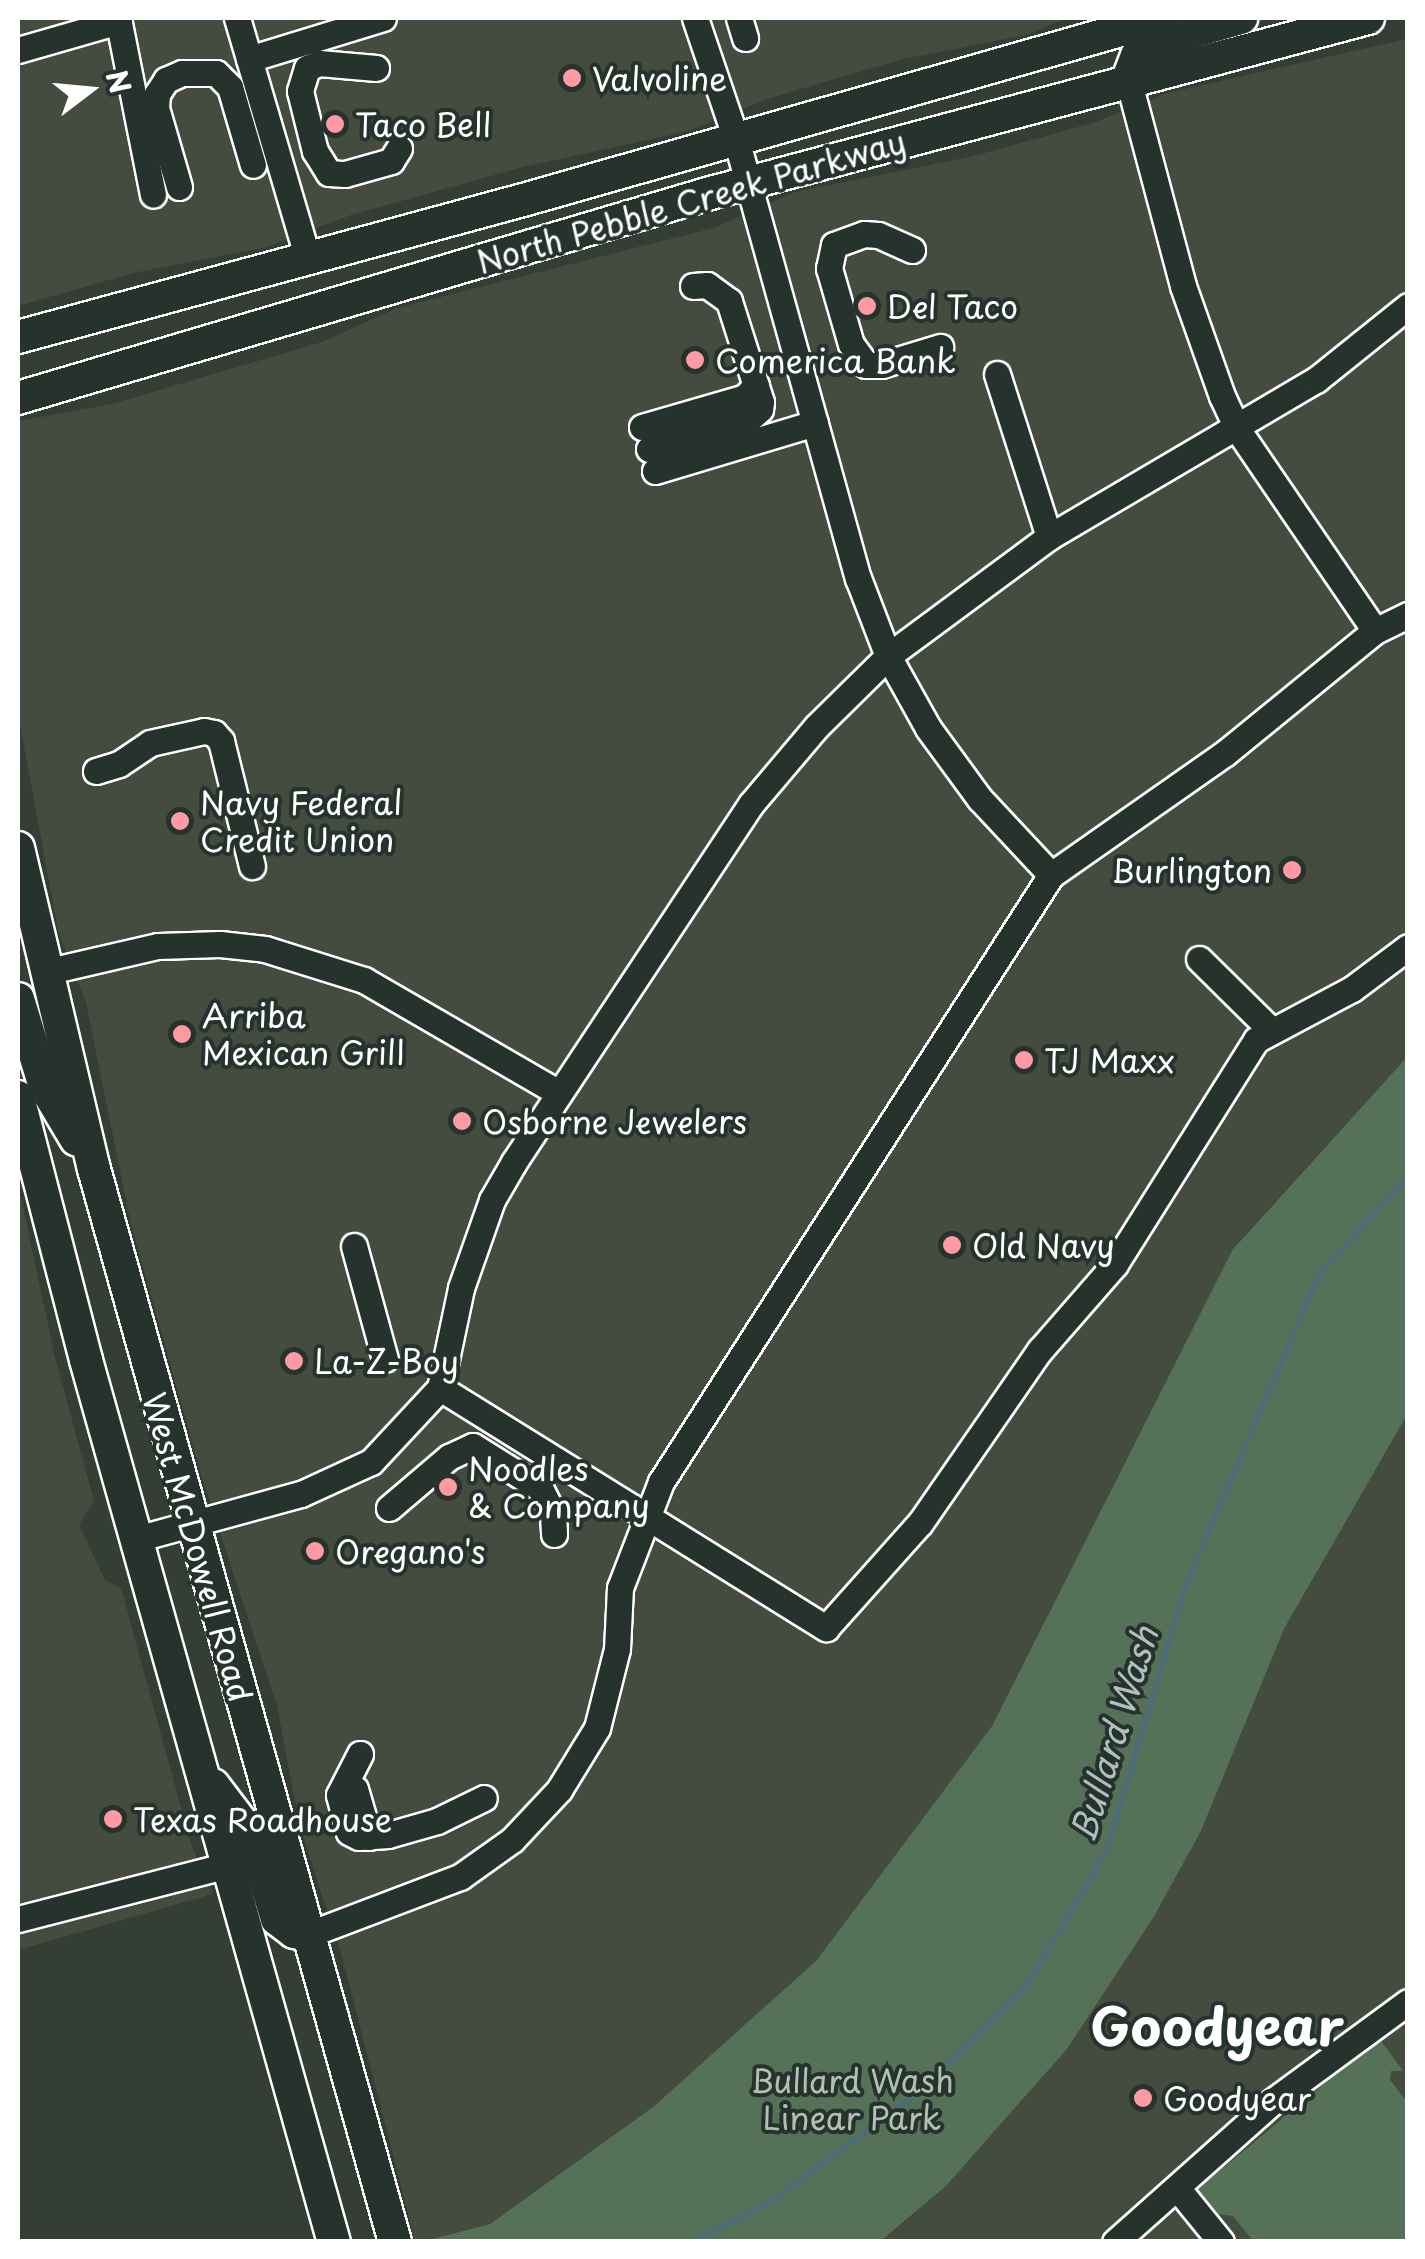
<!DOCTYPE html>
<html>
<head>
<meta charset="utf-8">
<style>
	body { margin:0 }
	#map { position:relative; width:1425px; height:2259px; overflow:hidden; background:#343e35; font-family:"Playpen Sans",sans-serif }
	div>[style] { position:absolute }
	.built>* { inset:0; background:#444b3f }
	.green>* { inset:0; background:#557158 }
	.stream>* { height:6px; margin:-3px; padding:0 3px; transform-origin:3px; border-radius:3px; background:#4f6c75 }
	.roads { filter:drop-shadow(2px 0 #fff) drop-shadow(-2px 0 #fff) drop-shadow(0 2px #fff) drop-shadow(0 -2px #fff) }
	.minor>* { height:25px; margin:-12.5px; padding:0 12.5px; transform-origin:12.5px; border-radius:12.5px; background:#26332d }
	.major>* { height:32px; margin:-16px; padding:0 16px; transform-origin:16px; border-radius:16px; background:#26332d }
	.dots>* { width:28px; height:28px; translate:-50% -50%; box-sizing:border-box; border:5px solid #26332d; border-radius:50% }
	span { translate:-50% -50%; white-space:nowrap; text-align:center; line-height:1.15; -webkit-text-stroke:8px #26332d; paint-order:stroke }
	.poi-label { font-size:32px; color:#fff }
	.left { translate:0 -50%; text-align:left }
	.right { translate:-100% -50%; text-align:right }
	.street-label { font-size:32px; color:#fff }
	.park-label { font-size:32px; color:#b2bfb4 }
	.water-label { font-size:35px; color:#b0bdc1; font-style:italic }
	.town-label { font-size:52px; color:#fff; font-weight:700 }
	.frame { position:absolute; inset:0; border:20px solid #fff; pointer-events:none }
	.north { position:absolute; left:40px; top:40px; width:100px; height:100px; -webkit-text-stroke:8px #26332d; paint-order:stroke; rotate:74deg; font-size:28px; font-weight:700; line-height:40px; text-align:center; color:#fff }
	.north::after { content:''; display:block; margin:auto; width:35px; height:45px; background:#fff; clip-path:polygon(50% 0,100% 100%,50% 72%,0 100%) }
</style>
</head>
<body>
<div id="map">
	<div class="built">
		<i style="clip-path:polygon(18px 18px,1067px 18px,1026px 35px,903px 59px,767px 99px,689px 131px,523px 167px,351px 215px,267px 247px,133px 273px,18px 306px)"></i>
		<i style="clip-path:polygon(1407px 39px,1407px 1057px,1235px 1246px,992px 1726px,816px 1961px,653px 2107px,490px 2224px,457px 2236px,415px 2241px,344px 1964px,300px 1827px,277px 1706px,201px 1475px,130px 1220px,86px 1003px,58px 931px,18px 713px,18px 421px,112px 404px,322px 342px,397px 308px,714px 228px,795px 192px,974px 156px,1093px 123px,1167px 93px)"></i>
		<i style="clip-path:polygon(18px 1184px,55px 1357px,94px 1501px,79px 1525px,105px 1580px,121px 1588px,191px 1844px,213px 1894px,18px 1950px)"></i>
		<i style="clip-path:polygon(1407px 1415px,1407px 2241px,881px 2242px,946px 2186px,1067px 2049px,1201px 1831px,1284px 1629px)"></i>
	</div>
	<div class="green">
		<i style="clip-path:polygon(1407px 1057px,1407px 1415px,1284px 1629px,1201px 1831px,1153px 1918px,1067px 2049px,946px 2186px,881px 2241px,425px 2241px,490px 2224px,653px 2107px,816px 1961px,992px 1726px,1233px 1249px)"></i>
		<i style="clip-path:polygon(1379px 2038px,1403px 2071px,1391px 2071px,1390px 2080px,1407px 2102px,1407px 2241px,1253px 2241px,1233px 2216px,1208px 2213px,1193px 2193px)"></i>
	</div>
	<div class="stream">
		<i style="left:691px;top:2242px;width:87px;rotate:-26.6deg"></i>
		<i style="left:769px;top:2203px;width:189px;rotate:-36.6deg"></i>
		<i style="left:921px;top:2090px;width:151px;rotate:-45deg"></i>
		<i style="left:1028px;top:1983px;width:154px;rotate:-59.1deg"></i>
		<i style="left:1107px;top:1851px;width:278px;rotate:-73.5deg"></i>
		<i style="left:1186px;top:1584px;width:336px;rotate:-66.7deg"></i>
		<i style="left:1319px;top:1275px;width:133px;rotate:-48deg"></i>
	</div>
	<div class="roads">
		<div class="minor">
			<i style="left:118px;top:18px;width:180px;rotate:78.8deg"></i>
			<i style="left:237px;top:18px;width:251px;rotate:73.6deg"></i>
			<i style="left:695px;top:18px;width:128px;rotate:71.3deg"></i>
			<i style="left:736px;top:139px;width:456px;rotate:74.5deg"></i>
			<i style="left:858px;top:578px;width:84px;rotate:69deg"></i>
			<i style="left:888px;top:656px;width:82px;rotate:60.9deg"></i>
			<i style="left:928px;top:728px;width:88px;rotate:53.8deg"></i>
			<i style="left:980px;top:799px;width:104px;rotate:46.9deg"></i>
			<i style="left:739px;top:18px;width:21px;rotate:73deg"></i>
			<i style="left:18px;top:50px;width:105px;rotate:-16deg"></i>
			<i style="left:249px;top:59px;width:140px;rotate:-17deg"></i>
			<i style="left:376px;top:68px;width:57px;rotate:-175deg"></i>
			<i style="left:319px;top:63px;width:13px;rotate:157deg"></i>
			<i style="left:307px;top:68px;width:24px;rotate:107deg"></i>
			<i style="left:300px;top:91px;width:62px;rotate:76deg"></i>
			<i style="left:315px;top:151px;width:26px;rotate:58deg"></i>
			<i style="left:329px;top:173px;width:16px;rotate:4deg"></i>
			<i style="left:345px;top:174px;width:48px;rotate:-15.8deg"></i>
			<i style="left:391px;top:161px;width:15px;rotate:-58deg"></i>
			<i style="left:1128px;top:79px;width:214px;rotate:75.1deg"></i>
			<i style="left:1183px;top:286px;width:117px;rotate:70.5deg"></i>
			<i style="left:1222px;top:396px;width:38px;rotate:65deg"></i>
			<i style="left:1238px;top:430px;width:243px;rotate:55.7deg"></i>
			<i style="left:179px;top:187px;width:82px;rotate:-106.2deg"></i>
			<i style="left:156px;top:108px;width:14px;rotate:-86deg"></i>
			<i style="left:157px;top:94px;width:17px;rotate:-57deg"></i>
			<i style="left:166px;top:80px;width:17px;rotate:-24deg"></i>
			<i style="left:182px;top:73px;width:34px"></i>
			<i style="left:216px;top:73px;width:20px;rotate:45deg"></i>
			<i style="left:230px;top:87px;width:81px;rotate:73.6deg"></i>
			<i style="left:912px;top:250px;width:37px;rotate:-156deg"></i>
			<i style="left:878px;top:235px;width:14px;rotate:-176deg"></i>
			<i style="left:864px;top:234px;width:32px;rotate:160deg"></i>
			<i style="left:834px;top:245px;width:24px;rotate:102deg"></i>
			<i style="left:829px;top:268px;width:79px;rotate:73.9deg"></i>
			<i style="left:851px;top:344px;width:26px;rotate:54deg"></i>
			<i style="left:866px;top:365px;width:15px"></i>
			<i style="left:881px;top:365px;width:62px;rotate:-17deg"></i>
			<i style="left:997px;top:374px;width:171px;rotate:72.3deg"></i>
			<i style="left:642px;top:427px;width:107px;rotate:-16.2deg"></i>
			<i style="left:745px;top:397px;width:16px;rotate:-47deg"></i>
			<i style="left:649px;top:449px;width:104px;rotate:-16.7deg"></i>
			<i style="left:749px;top:419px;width:15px;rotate:-42deg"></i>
			<i style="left:760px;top:409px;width:7px;rotate:-82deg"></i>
			<i style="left:761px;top:402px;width:106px;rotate:-107.6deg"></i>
			<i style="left:729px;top:301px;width:27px;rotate:-144deg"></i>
			<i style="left:707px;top:285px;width:14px;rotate:176deg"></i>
			<i style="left:655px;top:471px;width:167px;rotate:-16.7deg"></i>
			<i style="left:96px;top:771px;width:24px;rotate:-17deg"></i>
			<i style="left:119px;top:764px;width:37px;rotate:-34deg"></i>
			<i style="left:150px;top:743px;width:55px;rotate:-12.5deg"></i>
			<i style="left:204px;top:731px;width:10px;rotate:11deg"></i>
			<i style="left:214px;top:733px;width:11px;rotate:49deg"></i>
			<i style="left:221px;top:741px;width:129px;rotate:76.1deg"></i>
			<i style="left:1199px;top:959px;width:100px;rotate:44.6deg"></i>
			<i style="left:45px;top:972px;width:116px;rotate:-13deg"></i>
			<i style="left:158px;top:946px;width:62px;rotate:-1.8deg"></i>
			<i style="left:220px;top:944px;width:45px;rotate:6.3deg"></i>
			<i style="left:265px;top:949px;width:104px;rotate:17.4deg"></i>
			<i style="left:364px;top:980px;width:225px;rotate:30.1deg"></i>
			<i style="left:354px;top:1246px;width:117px;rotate:74.7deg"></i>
			<i style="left:440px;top:1388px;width:455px;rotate:31.9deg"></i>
			<i style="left:826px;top:1628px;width:141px;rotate:-48.2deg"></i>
			<i style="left:920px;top:1523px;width:211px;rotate:-55.3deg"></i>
			<i style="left:1040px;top:1350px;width:114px;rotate:-48.9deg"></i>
			<i style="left:1115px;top:1264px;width:265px;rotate:-57.8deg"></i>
			<i style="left:1256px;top:1040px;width:109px;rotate:-28deg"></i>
			<i style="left:1352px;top:989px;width:70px;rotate:-36.9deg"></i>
			<i style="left:389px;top:1508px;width:79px;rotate:-40.4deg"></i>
			<i style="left:449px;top:1457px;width:26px;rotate:-25deg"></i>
			<i style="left:473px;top:1446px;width:79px;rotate:32.1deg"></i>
			<i style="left:540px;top:1488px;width:29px;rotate:63deg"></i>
			<i style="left:553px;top:1514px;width:20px;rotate:87deg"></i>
			<i style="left:136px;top:1539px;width:171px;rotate:-15.3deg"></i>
			<i style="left:301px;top:1494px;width:77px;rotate:-24.6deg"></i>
			<i style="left:371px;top:1462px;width:101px;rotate:-47deg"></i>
			<i style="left:440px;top:1388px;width:102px;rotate:-78.1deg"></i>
			<i style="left:461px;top:1288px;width:93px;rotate:-70.6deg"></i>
			<i style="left:492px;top:1200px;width:44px;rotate:-59.9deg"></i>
			<i style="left:514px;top:1162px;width:429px;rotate:-56.5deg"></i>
			<i style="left:751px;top:804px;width:102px;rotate:-49.8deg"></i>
			<i style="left:817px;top:726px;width:100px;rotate:-44.6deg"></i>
			<i style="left:888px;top:656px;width:200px;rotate:-36.5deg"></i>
			<i style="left:1049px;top:537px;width:310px;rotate:-30.5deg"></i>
			<i style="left:1316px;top:380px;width:118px;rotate:-38.8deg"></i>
			<i style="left:360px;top:1754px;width:46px;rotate:117.1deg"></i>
			<i style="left:339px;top:1795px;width:38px;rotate:75deg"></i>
			<i style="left:349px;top:1832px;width:11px;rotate:27deg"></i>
			<i style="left:359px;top:1837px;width:29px;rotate:-4deg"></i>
			<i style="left:388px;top:1835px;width:51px;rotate:-15.9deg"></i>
			<i style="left:437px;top:1821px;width:52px;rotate:-26.1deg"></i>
			<i style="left:346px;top:1782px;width:11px;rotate:38deg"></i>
			<i style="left:355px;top:1789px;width:50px;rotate:73.7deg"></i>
			<i style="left:18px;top:1919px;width:218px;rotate:-14.4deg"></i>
			<i style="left:307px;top:1935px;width:164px;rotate:-20.8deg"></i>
			<i style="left:460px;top:1877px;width:64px;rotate:-35.4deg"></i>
			<i style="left:512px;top:1840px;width:69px;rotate:-46.8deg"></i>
			<i style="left:559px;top:1790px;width:73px;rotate:-58.5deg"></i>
			<i style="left:597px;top:1728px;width:81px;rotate:-75.8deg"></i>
			<i style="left:617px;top:1649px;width:61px;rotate:-87.2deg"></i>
			<i style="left:620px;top:1588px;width:114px;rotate:-68.9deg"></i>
			<i style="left:661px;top:1482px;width:721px;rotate:-57.28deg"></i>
			<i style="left:1051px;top:875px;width:211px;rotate:-35deg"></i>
			<i style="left:1224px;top:754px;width:195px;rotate:-39.2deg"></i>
			<i style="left:1375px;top:631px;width:37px;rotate:-26deg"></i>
			<i style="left:1178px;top:2189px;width:68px;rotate:50.9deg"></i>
			<i style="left:1115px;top:2242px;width:212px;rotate:-41.7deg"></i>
			<i style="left:1273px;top:2101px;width:167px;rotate:-36.3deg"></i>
		</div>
		<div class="major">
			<i style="left:1128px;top:79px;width:25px;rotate:-69deg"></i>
			<i style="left:1137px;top:56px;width:18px;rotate:-41deg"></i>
			<i style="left:1151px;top:44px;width:94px;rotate:-16.1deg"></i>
			<i style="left:18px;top:337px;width:523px;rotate:-15.18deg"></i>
			<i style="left:523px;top:200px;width:665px;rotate:-15.87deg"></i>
			<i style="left:18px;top:398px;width:719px;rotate:-16.49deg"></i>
			<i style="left:707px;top:194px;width:684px;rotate:-14.91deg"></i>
			<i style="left:18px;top:848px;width:330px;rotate:76.7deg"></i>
			<i style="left:94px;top:1169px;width:1114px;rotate:74.33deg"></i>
			<i style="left:18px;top:999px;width:92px;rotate:72.9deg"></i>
			<i style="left:45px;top:1087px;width:61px;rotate:59.2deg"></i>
			<i style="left:18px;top:1097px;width:272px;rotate:75.5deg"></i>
			<i style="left:86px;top:1360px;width:916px;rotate:74.3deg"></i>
			<i style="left:213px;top:1785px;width:63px;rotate:52.8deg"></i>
			<i style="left:251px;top:1835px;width:88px;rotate:72.8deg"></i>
			<i style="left:277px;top:1919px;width:21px;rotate:37deg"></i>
			<i style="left:294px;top:1932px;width:13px;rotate:13deg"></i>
		</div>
	</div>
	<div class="dots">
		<i style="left:572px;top:78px;background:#ff9aa2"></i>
		<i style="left:335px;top:124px;background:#ff9aa2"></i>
		<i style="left:867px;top:306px;background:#ff9aa2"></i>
		<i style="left:695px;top:360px;background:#ff9aa2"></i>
		<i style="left:180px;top:821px;background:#ff9aa2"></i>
		<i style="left:1292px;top:870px;background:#ff9aa2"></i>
		<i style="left:182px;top:1034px;background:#ff9aa2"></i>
		<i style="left:1024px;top:1060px;background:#ff9aa2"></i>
		<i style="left:462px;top:1121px;background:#ff9aa2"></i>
		<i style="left:952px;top:1245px;background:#ff9aa2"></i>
		<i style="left:294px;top:1361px;background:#ff9aa2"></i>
		<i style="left:448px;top:1487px;background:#ff9aa2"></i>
		<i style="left:315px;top:1551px;background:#ff9aa2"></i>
		<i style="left:113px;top:1819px;background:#ff9aa2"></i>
		<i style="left:1143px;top:2098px;background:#ff9aa2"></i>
	</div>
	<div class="poi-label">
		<span class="left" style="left:592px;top:78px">Valvoline</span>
		<span class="left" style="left:355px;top:124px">Taco Bell</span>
		<span class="left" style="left:887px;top:306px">Del Taco</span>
		<span class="left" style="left:715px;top:360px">Comerica Bank</span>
		<span class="left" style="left:200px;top:821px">Navy Federal<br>Credit Union</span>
		<span class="right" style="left:1272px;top:870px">Burlington</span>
		<span class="left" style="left:202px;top:1034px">Arriba<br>Mexican Grill</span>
		<span class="left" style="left:1044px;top:1060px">TJ Maxx</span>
		<span class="left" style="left:482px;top:1121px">Osborne Jewelers</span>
		<span class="left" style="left:972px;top:1245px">Old Navy</span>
		<span class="left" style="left:314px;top:1361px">La-Z-Boy</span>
		<span class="left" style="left:468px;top:1487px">Noodles<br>&amp; Company</span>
		<span class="left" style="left:335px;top:1551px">Oregano's</span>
		<span class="left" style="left:133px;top:1819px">Texas Roadhouse</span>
		<span class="left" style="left:1163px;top:2098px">Goodyear</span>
	</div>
	<div class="street-label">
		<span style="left:691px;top:201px;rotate:-16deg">North Pebble Creek Parkway</span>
		<span style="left:198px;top:1547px;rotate:74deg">West McDowell Road</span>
	</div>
	<div class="park-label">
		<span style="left:852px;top:2099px">Bullard Wash<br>Linear Park</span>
	</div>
	<div class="water-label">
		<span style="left:1113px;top:1734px;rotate:-73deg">Bullard Wash</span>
	</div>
	<div class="town-label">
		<span style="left:1217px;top:2025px">Goodyear</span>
	</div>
	<div class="frame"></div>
	<div class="north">N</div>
</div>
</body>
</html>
